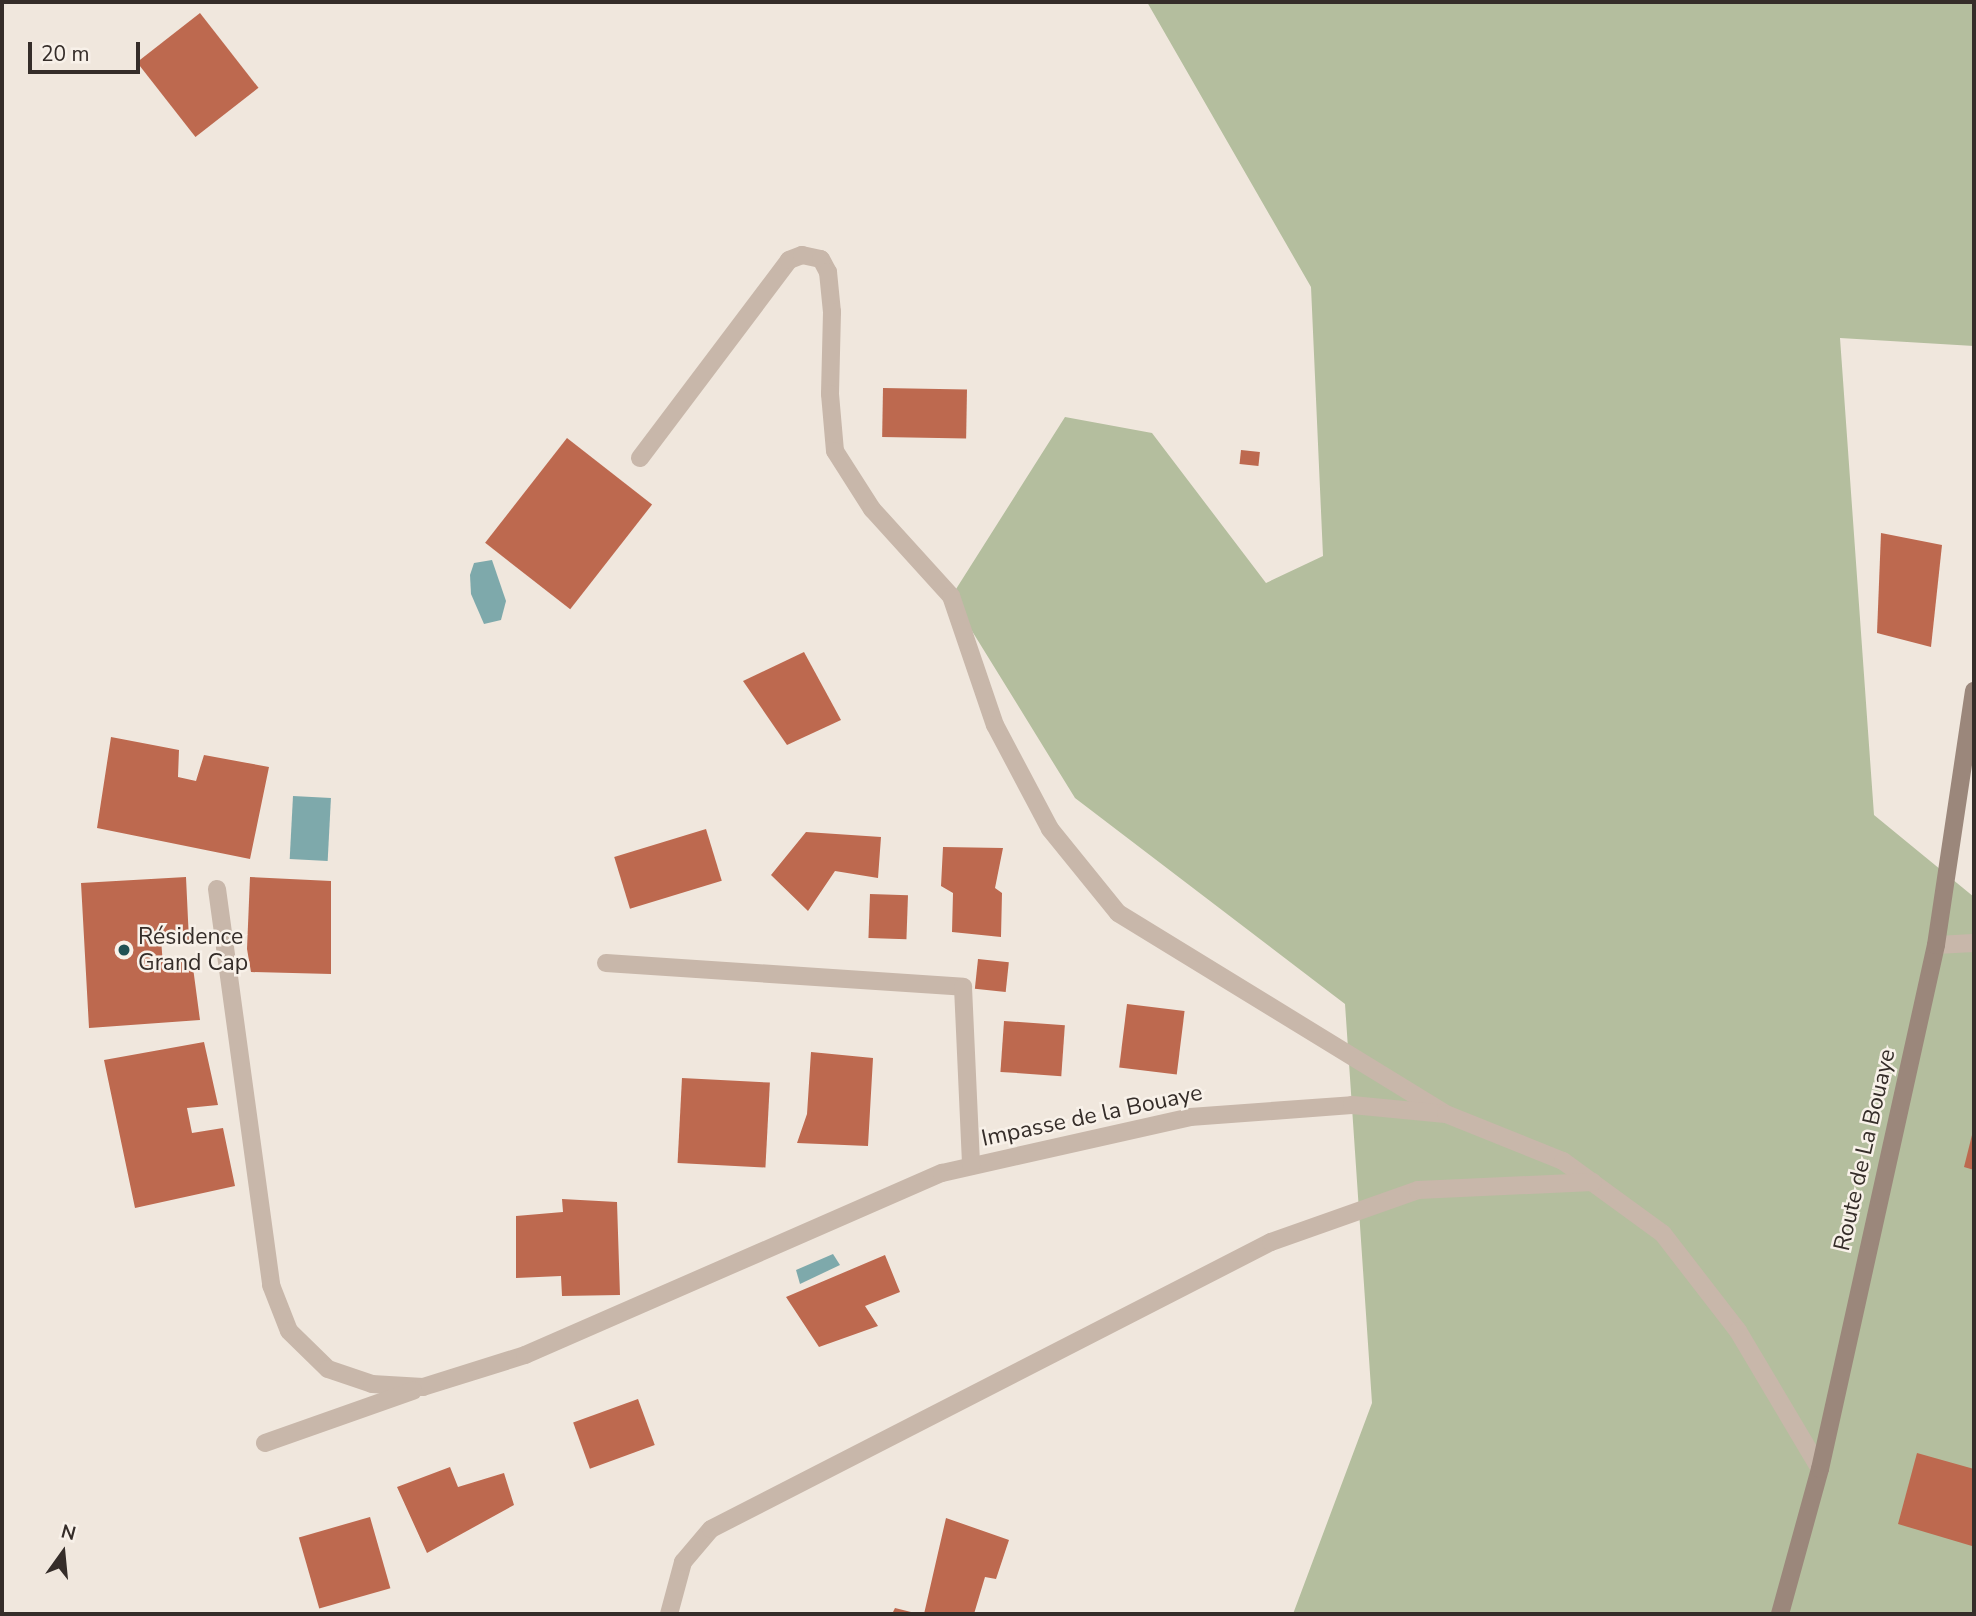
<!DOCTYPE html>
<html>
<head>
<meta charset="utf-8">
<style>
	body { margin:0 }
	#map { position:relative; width:1976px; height:1616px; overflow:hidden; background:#f0e7dd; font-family:"Nunito Sans",sans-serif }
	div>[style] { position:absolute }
	.green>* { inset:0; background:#b4be9e }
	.water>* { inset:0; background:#7ea9ab; transform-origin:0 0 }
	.building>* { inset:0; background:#bd694f; transform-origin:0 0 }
	.street>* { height:18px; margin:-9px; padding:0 9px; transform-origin:9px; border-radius:9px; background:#c8b7aa }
	.secondary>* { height:18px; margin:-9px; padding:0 9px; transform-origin:9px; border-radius:9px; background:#9b877b }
	.dots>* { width:19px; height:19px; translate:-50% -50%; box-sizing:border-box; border:4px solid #f8f1e9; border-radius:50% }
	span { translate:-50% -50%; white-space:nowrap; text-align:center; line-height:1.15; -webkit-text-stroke:5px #f8f1e9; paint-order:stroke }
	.poi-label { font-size:23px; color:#352d29 }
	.left { translate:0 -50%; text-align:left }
	.street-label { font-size:23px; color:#352d29 }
	.frame { position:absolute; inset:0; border:4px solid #352d29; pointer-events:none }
	.north { position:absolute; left:28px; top:1518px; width:70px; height:70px; -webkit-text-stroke:5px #f8f1e9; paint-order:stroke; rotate:15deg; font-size:19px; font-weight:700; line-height:28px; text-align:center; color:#352d29 }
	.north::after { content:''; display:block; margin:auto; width:24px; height:32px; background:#352d29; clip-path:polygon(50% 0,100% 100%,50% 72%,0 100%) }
	.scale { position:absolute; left:28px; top:42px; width:112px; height:32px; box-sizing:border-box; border:4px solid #352d29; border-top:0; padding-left:9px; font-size:21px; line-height:24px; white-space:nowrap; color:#352d29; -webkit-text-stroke:5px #f8f1e9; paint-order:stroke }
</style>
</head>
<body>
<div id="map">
	<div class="green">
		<i style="clip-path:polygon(1147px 2px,1974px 2px,1974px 346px,1840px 338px,1874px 815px,1974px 897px,1974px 1614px,1293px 1614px,1372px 1403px,1345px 1004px,1075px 798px,951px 597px,1065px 417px,1152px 433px,1266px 583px,1323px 556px,1311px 287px)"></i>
	</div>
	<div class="water">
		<i style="clip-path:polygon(492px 560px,506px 601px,501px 620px,484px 624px,471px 594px,470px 575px,474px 563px)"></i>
		<i style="left:293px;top:796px;width:38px;height:63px;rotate:3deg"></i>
		<i style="clip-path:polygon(833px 1254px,840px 1265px,800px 1284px,796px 1270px)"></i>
	</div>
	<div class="building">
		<i style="left:200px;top:13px;width:95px;height:80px;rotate:52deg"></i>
		<i style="left:883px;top:388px;width:84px;height:49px;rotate:1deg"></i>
		<i style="left:567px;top:438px;width:108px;height:133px;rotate:38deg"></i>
		<i style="left:1241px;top:450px;width:19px;height:14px;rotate:6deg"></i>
		<i style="clip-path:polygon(1881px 533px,1942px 545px,1931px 647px,1877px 633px)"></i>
		<i style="clip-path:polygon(804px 652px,841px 720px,787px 745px,743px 681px)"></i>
		<i style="clip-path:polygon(111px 737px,179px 750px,178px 777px,196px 781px,204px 755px,269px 767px,250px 859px,97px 828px)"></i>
		<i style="left:706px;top:829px;width:54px;height:96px;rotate:73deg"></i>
		<i style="clip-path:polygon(806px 832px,881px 837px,878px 878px,835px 871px,808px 911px,771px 875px)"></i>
		<i style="clip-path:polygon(943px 847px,1003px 848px,995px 888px,1002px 893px,1001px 937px,952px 932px,953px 893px,941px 886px)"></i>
		<i style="clip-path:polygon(186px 877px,189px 941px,161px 939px,163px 965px,192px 960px,200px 1020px,89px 1028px,81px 883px)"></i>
		<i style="clip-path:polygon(250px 877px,331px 881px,331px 974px,251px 972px,247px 949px)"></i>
		<i style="left:870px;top:894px;width:38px;height:44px;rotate:2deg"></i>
		<i style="left:978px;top:959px;width:31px;height:30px;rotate:6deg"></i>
		<i style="left:1127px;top:1004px;width:58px;height:64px;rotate:7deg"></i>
		<i style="left:1004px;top:1021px;width:61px;height:51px;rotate:4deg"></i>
		<i style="clip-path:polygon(204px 1042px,218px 1105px,187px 1108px,192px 1133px,223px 1128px,235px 1186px,135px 1208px,104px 1060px)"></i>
		<i style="clip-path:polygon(811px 1052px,873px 1058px,868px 1146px,797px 1143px,807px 1114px)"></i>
		<i style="left:682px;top:1078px;width:88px;height:85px;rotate:3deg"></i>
		<i style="clip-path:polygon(1973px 1131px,1974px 1131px,1974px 1170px,1964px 1167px)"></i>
		<i style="clip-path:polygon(562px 1199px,617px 1202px,620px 1295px,562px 1296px,561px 1276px,516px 1278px,516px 1216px,563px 1212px)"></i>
		<i style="clip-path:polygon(885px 1255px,900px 1292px,865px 1306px,878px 1326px,819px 1347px,786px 1297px)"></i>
		<i style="left:638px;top:1399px;width:49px;height:69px;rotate:70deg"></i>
		<i style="clip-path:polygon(1917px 1453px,1974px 1469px,1972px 1546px,1898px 1524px)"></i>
		<i style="clip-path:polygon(450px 1467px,458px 1487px,504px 1473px,514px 1505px,427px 1553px,397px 1487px)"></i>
		<i style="left:370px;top:1517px;width:74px;height:74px;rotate:74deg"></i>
		<i style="clip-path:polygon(946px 1518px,1009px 1540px,996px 1579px,985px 1577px,974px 1614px,924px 1614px)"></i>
		<i style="clip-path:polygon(895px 1608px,915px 1613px,915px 1614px,892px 1614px)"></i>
	</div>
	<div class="street">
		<i style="left:640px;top:458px;width:248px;rotate:-53deg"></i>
		<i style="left:789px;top:260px;width:14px;rotate:-21deg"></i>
		<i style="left:802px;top:255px;width:19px;rotate:12deg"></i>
		<i style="left:821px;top:259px;width:15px;rotate:62deg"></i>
		<i style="left:828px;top:272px;width:40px;rotate:84.3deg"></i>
		<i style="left:832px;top:312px;width:82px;rotate:91.4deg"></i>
		<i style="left:830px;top:394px;width:57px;rotate:85deg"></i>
		<i style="left:835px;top:451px;width:69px;rotate:57.5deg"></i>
		<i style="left:872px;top:509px;width:118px;rotate:47.8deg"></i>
		<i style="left:951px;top:596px;width:136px;rotate:71.2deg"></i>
		<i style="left:995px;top:725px;width:118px;rotate:62.1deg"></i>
		<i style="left:1050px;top:829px;width:108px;rotate:51deg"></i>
		<i style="left:1118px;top:913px;width:381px;rotate:31.5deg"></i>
		<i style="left:217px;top:889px;width:400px;rotate:82.2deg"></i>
		<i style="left:271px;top:1285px;width:49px;rotate:68.6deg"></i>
		<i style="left:289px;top:1331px;width:54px;rotate:44.3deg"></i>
		<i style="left:328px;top:1369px;width:46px;rotate:18.8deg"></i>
		<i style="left:372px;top:1384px;width:51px;rotate:3.4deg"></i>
		<i style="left:423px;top:1387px;width:107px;rotate:-17.4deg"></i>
		<i style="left:525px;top:1355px;width:455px;rotate:-23.6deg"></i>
		<i style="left:942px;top:1173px;width:254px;rotate:-12.7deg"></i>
		<i style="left:1190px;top:1117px;width:162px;rotate:-4.2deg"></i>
		<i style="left:1352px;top:1105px;width:94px;rotate:5.5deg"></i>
		<i style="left:1446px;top:1114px;width:126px;rotate:21.9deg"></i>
		<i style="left:1563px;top:1161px;width:124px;rotate:36.1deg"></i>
		<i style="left:1663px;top:1234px;width:123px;rotate:52.3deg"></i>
		<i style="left:1738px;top:1331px;width:161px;rotate:59.3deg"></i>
		<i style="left:1936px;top:945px;width:38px;rotate:-3deg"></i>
		<i style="left:606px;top:963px;width:358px;rotate:3.8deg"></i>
		<i style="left:963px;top:987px;width:179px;rotate:87.4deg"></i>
		<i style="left:265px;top:1443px;width:157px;rotate:-19.4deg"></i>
		<i style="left:669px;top:1614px;width:54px;rotate:-74.9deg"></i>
		<i style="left:683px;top:1562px;width:43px;rotate:-49.7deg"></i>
		<i style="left:711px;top:1529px;width:629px;rotate:-27.14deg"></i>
		<i style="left:1271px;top:1242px;width:156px;rotate:-19.5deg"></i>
		<i style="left:1418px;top:1190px;width:175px;rotate:-2.6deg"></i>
	</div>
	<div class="secondary">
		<i style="left:1780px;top:1614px;width:150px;rotate:-74.6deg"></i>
		<i style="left:1820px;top:1469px;width:537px;rotate:-77.52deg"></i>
		<i style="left:1936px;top:945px;width:257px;rotate:-81.5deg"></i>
	</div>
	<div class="dots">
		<i style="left:124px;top:950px;background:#215154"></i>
	</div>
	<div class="poi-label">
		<span class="left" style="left:138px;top:950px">Résidence<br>Grand Cap</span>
	</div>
	<div class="street-label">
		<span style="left:1092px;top:1116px;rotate:-12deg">Impasse de la Bouaye</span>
		<span style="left:1865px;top:1150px;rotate:-77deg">Route de La Bouaye</span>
	</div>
	<div class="frame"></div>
	<div class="north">N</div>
	<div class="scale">20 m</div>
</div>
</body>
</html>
